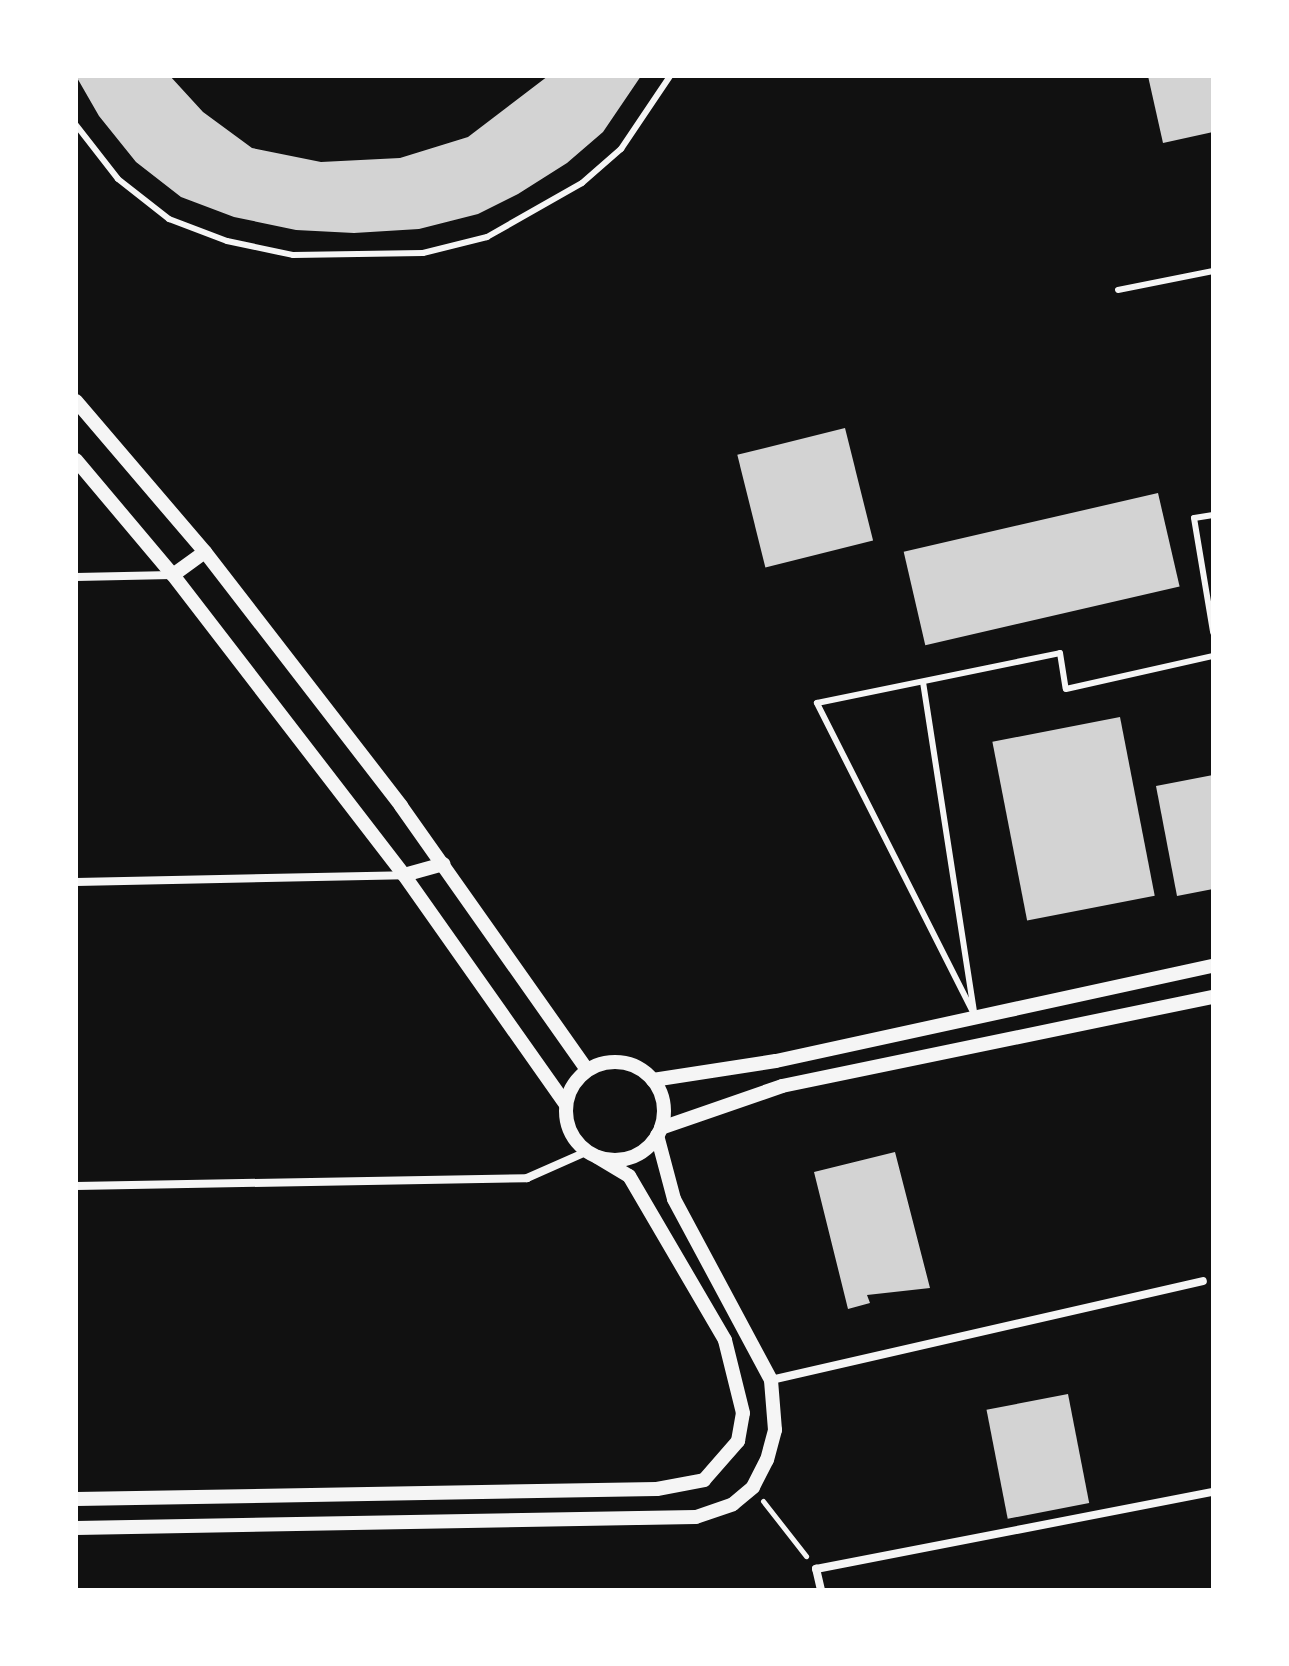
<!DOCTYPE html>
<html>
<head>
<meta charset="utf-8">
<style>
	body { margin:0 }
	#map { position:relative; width:1289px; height:1666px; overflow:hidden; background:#111; font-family:"Golos Text",sans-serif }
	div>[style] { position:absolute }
	.building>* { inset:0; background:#d3d3d3; transform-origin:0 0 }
	.path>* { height:5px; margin:-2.5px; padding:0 2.5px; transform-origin:2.5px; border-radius:2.5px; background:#f5f5f5 }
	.service>* { height:6px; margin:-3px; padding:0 3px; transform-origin:3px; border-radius:3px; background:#f5f5f5 }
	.minor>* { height:8px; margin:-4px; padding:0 4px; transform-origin:4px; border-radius:4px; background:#f5f5f5 }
	.tertiary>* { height:14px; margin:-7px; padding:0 7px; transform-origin:7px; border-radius:7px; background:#f5f5f5 }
	.tertiary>.ring { margin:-7px; padding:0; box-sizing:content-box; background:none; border:14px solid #f5f5f5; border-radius:50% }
	span { translate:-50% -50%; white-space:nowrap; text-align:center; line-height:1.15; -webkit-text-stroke:8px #fff; paint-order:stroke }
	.frame { position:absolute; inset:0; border:78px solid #fff; pointer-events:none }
</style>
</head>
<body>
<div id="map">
	<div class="building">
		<i style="clip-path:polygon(76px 76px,170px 76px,203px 112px,252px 148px,321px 162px,400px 158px,468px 137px,548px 76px,641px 76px,603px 132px,567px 163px,518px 194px,478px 214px,419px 229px,354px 233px,296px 230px,234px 217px,181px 197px,136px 162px,99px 116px)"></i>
		<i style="clip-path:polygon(1148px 76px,1212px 76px,1213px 132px,1163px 143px)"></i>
		<i style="left:845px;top:428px;width:116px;height:111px;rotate:76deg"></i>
		<i style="left:1158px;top:493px;width:96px;height:261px;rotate:77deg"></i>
		<i style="left:1120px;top:717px;width:182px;height:130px;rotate:79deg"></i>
		<i style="clip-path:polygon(1213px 775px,1213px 889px,1177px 896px,1156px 786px)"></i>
		<i style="clip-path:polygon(895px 1152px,930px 1288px,867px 1295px,870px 1303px,848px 1309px,814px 1172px)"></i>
		<i style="left:1068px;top:1394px;width:111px;height:83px;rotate:79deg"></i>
	</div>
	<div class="path">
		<i style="left:763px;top:1501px;width:70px;rotate:52deg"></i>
	</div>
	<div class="service">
		<i style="left:76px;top:125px;width:68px;rotate:52.1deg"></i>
		<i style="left:118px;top:179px;width:65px;rotate:38.1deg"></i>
		<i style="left:169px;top:219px;width:62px;rotate:20.8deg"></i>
		<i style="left:227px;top:241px;width:67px;rotate:12deg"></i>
		<i style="left:293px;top:255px;width:130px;rotate:-0.9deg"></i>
		<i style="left:423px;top:253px;width:66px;rotate:-14deg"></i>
		<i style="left:487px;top:237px;width:109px;rotate:-29.6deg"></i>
		<i style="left:582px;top:183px;width:52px;rotate:-41.1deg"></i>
		<i style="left:621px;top:149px;width:88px;rotate:-56.1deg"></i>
		<i style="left:1118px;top:290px;width:97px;rotate:-11.3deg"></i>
		<i style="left:1213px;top:515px;width:19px;rotate:171deg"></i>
		<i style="left:1194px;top:518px;width:116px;rotate:80.5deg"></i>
		<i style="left:923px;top:682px;width:332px;rotate:81.2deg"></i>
		<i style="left:976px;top:1018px;width:353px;rotate:-116.8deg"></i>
		<i style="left:817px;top:703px;width:248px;rotate:-11.6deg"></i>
		<i style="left:1060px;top:653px;width:36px;rotate:81deg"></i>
		<i style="left:1066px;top:689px;width:151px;rotate:-12.7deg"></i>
	</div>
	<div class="minor">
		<i style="left:76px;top:577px;width:96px;rotate:-1.2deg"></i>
		<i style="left:76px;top:882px;width:328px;rotate:-1.2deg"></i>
		<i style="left:76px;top:1186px;width:451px;rotate:-1deg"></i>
		<i style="left:527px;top:1178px;width:64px;rotate:-23.8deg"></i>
		<i style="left:771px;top:1380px;width:443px;rotate:-12.9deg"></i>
		<i style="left:821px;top:1590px;width:22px;rotate:-103deg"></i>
		<i style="left:816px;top:1569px;width:404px;rotate:-11deg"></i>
	</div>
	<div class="tertiary">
		<i style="left:76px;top:401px;width:199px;rotate:49.5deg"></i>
		<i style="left:205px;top:552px;width:321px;rotate:52.3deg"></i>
		<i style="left:401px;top:806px;width:323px;rotate:54.8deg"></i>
		<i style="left:76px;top:460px;width:150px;rotate:49.9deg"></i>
		<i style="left:173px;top:575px;width:379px;rotate:52.4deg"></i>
		<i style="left:404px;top:875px;width:281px;rotate:54.8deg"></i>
		<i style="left:173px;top:575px;width:39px;rotate:-36deg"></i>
		<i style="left:404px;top:875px;width:41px;rotate:-15.4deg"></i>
		<i class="ring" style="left:566px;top:1062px;width:84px;height:84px"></i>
		<i style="left:653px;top:1080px;width:124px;rotate:-8.8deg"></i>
		<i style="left:776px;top:1061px;width:447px;rotate:-12.3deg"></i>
		<i style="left:661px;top:1128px;width:128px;rotate:-19.1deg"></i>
		<i style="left:782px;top:1086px;width:440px;rotate:-11.7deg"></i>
		<i style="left:76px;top:1499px;width:581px;rotate:-0.99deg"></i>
		<i style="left:657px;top:1489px;width:48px;rotate:-10.8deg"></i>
		<i style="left:704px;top:1480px;width:52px;rotate:-48.9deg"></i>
		<i style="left:738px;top:1441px;width:28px;rotate:-80deg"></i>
		<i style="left:743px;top:1413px;width:75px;rotate:-103.9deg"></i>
		<i style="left:725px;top:1340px;width:190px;rotate:-120.3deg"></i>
		<i style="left:629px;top:1176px;width:37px;rotate:-149deg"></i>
		<i style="left:76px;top:1528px;width:620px;rotate:-1.02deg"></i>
		<i style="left:696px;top:1517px;width:39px;rotate:-19deg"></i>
		<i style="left:733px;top:1504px;width:26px;rotate:-40deg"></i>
		<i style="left:753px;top:1487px;width:30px;rotate:-63deg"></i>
		<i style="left:767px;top:1460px;width:31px;rotate:-75deg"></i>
		<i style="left:775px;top:1430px;width:50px;rotate:-94.6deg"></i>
		<i style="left:771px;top:1380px;width:205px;rotate:-118.2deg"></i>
		<i style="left:674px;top:1199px;width:66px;rotate:-104.9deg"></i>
	</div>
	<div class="frame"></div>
</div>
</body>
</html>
